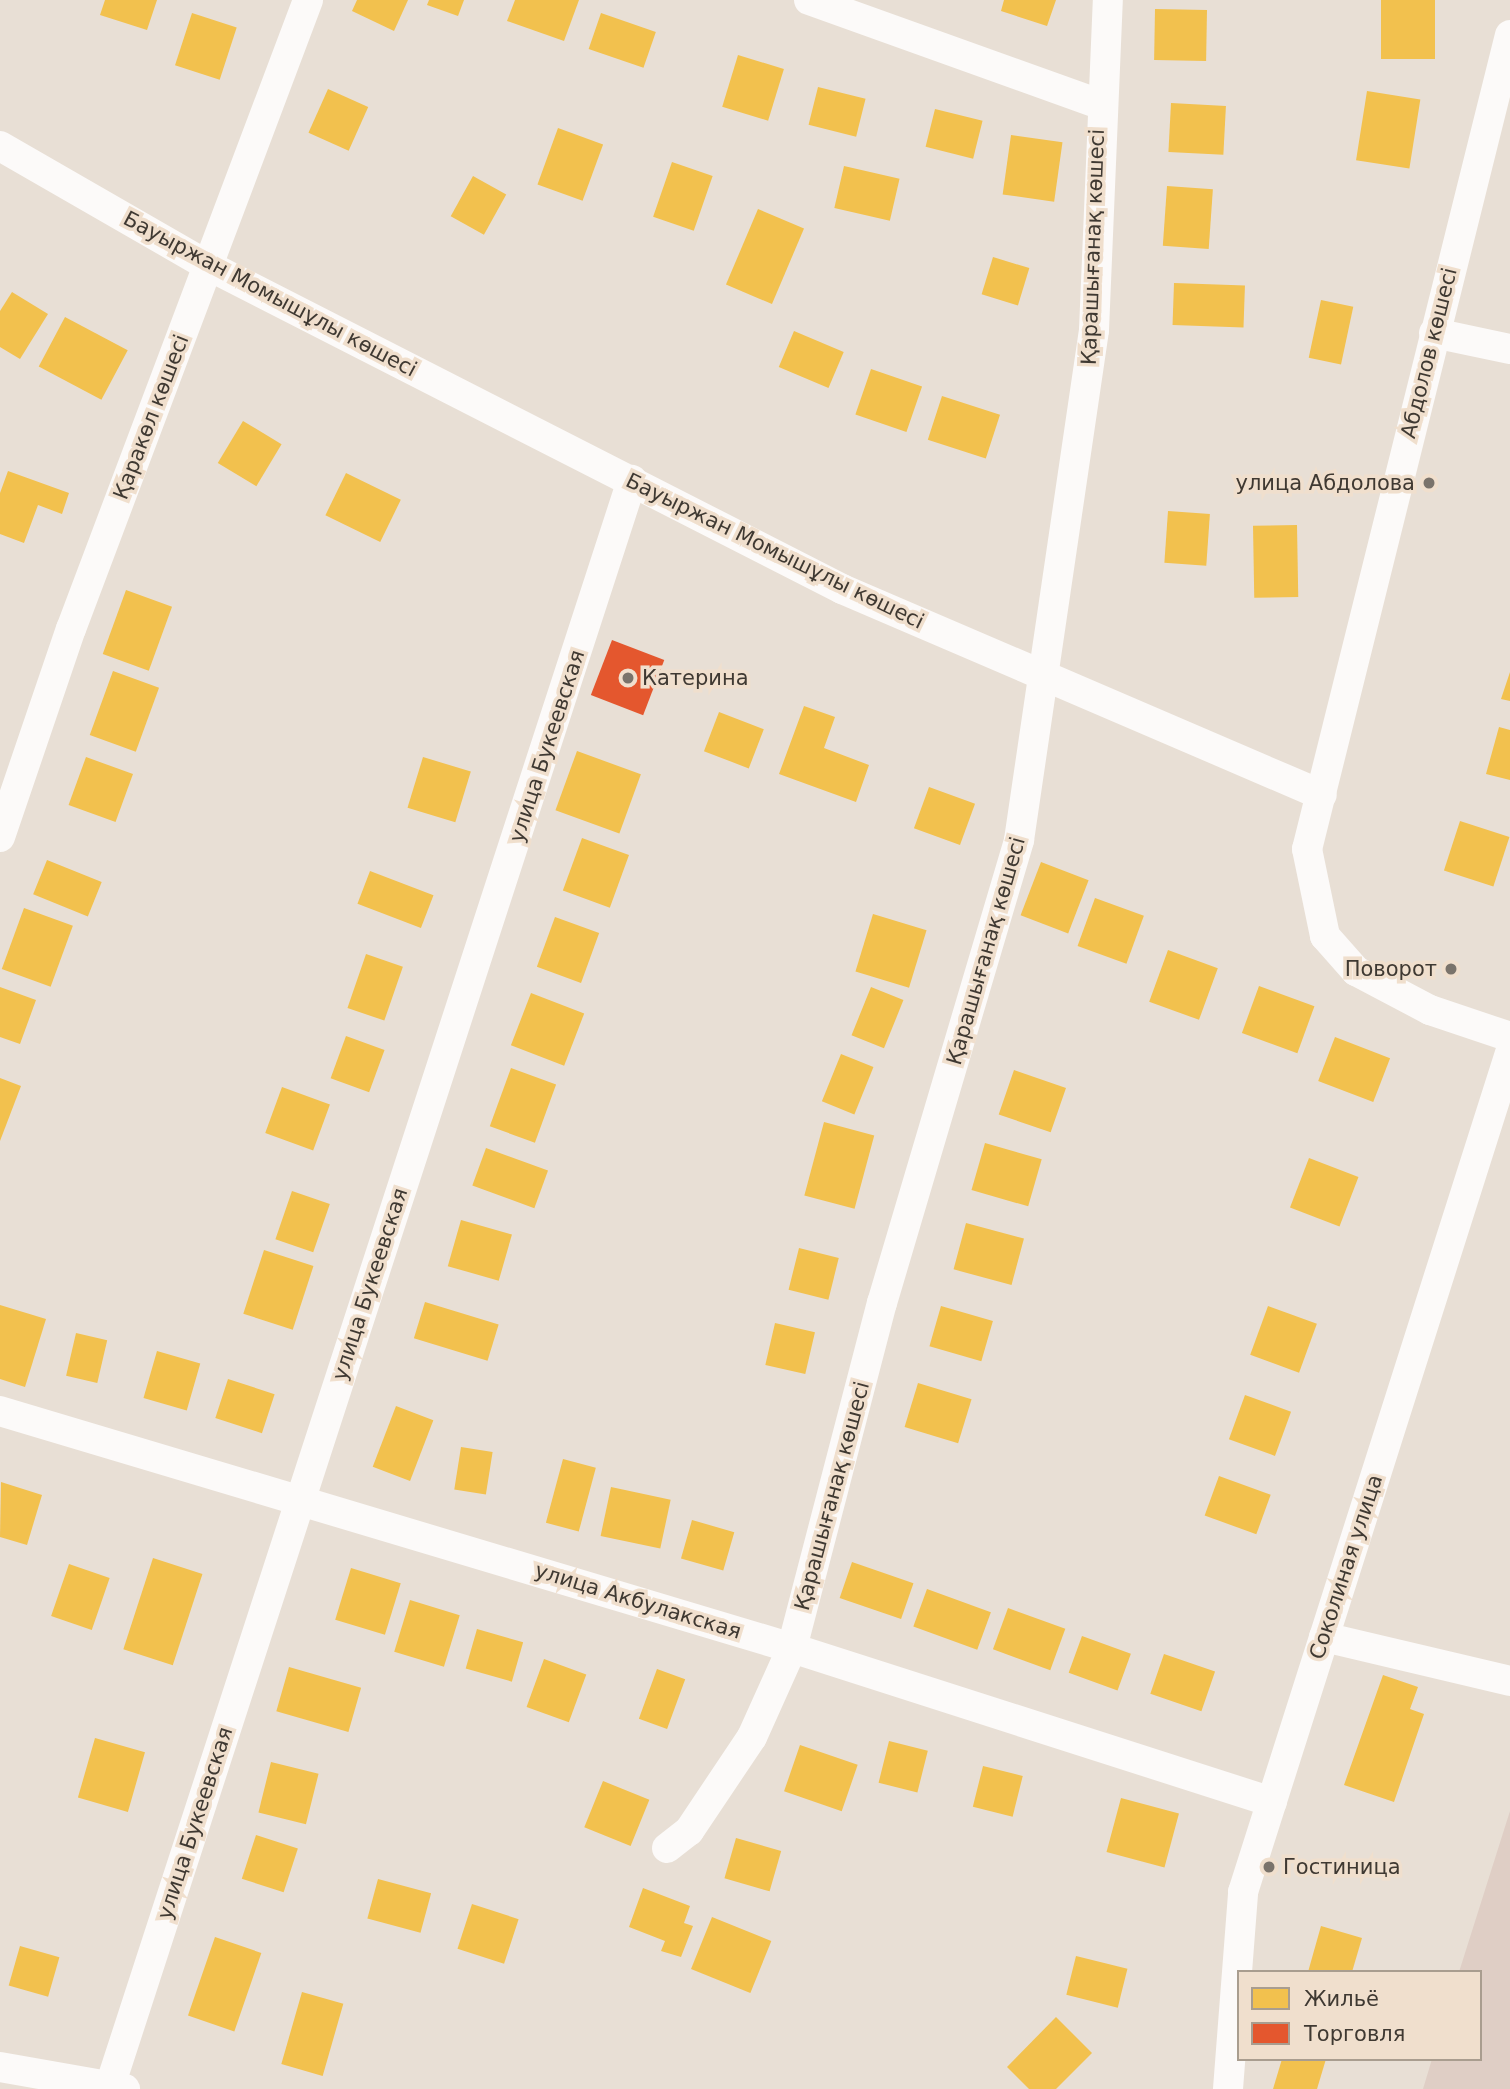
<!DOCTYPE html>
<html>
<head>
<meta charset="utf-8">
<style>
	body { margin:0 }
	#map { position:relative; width:1510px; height:2089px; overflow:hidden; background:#e8dfd5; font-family:"DejaVu Sans",sans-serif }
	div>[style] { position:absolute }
	.industrial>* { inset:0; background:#dfcec5 }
	.homes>* { inset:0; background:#f2c14e; transform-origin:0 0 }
	.shops>* { inset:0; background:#e4572e; transform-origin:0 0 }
	.minor>* { height:30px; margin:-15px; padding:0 15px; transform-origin:15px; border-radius:15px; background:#fcfaf9 }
	.dots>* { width:19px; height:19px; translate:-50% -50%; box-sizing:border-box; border:4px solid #f0dfcd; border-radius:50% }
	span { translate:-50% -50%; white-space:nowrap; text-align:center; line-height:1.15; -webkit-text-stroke:7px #f0dfcd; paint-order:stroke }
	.street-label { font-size:21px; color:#3f3932 }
	.poi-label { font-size:21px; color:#3f3932 }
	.right { translate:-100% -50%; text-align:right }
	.left { translate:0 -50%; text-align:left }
	.legend { position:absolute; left:1237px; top:1970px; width:245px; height:91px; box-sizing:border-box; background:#f0dfcd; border:2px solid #a99d8f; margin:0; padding:9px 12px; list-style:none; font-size:21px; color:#3f3932 }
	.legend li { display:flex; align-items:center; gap:14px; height:35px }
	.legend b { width:35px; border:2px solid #a99d8f }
</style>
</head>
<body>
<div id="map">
	<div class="industrial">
		<i style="clip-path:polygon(1510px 1811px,1510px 2089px,1423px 2089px,1432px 2059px,1480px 2059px,1480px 1972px,1459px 1972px)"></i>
	</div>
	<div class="homes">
		<i style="clip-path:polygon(105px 0,157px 0,147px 30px,100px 15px)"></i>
		<i style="clip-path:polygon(357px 0,408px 0,394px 31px,352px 11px)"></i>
		<i style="clip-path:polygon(429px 0,464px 0,458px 16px,427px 5px)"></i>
		<i style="clip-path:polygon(515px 0,579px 0,564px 41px,507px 21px)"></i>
		<i style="clip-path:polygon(1004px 0,1056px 0,1047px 26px,1001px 11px)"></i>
		<i style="left:1381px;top:0;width:54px;height:59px"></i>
		<i style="left:1155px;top:9px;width:52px;height:51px;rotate:1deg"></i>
		<i style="left:192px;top:13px;width:47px;height:55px;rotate:18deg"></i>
		<i style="left:601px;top:13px;width:58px;height:38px;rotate:19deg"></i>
		<i style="left:738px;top:55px;width:48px;height:54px;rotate:17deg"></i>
		<i style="left:818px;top:87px;width:49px;height:39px;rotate:14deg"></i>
		<i style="left:328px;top:89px;width:44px;height:48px;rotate:24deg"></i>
		<i style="left:1367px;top:91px;width:54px;height:70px;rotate:9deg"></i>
		<i style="left:1171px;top:103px;width:55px;height:49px;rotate:3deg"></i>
		<i style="left:935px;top:109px;width:49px;height:39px;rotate:14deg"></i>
		<i style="left:558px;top:128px;width:48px;height:60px;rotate:20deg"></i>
		<i style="left:1011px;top:135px;width:52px;height:60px;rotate:8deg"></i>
		<i style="left:672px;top:162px;width:43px;height:58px;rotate:19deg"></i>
		<i style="left:844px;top:166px;width:57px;height:43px;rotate:13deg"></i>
		<i style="left:473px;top:176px;width:38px;height:46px;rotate:29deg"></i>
		<i style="left:1167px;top:186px;width:46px;height:60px;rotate:4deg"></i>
		<i style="left:758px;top:209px;width:50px;height:82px;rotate:23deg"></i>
		<i style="left:993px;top:257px;width:38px;height:39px;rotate:17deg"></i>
		<i style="left:1174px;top:283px;width:71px;height:42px;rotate:2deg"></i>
		<i style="clip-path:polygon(12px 292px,48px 314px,20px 359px,0 347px,0 311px)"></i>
		<i style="left:1321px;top:300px;width:33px;height:59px;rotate:12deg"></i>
		<i style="left:65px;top:317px;width:71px;height:56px;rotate:28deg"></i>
		<i style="left:794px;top:331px;width:54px;height:39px;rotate:23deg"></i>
		<i style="left:871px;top:369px;width:54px;height:48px;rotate:19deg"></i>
		<i style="left:942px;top:396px;width:61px;height:46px;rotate:18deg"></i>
		<i style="left:243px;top:421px;width:45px;height:49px;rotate:31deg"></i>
		<i style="clip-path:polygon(8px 471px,69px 493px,62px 514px,38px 505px,24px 543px,0 534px,0 493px)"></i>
		<i style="left:346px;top:473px;width:61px;height:47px;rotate:26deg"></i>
		<i style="left:1168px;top:511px;width:42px;height:52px;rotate:4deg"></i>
		<i style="left:1297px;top:525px;width:72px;height:44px;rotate:89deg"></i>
		<i style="left:126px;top:590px;width:49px;height:68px;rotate:20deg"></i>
		<i style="left:113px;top:671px;width:49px;height:68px;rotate:20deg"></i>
		<i style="clip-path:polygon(1510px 672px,1510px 701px,1501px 699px)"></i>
		<i style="clip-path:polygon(804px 706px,835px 717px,824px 748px,869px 765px,856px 802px,779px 774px)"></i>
		<i style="left:719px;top:712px;width:48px;height:42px;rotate:21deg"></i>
		<i style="clip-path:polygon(1499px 727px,1510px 730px,1510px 780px,1486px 774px)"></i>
		<i style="left:577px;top:751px;width:68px;height:63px;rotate:20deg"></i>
		<i style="left:86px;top:757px;width:50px;height:51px;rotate:20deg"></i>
		<i style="left:423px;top:757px;width:50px;height:53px;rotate:17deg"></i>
		<i style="left:929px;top:787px;width:49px;height:44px;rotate:20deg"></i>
		<i style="left:1460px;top:821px;width:52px;height:52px;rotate:18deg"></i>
		<i style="left:582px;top:838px;width:50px;height:56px;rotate:20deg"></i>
		<i style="left:47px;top:860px;width:59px;height:37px;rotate:22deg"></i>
		<i style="left:1041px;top:862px;width:51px;height:57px;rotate:21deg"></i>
		<i style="left:370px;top:871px;width:68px;height:35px;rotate:21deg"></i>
		<i style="left:1095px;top:898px;width:52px;height:51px;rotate:20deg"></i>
		<i style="left:24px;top:908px;width:52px;height:65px;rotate:20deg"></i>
		<i style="left:873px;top:914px;width:56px;height:60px;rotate:17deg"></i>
		<i style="left:555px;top:917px;width:47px;height:53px;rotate:20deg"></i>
		<i style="left:1168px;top:950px;width:53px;height:55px;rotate:20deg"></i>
		<i style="left:366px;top:954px;width:39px;height:57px;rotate:19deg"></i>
		<i style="left:1259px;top:986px;width:59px;height:50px;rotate:20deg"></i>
		<i style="clip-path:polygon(0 987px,36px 1000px,20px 1044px,0 1037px)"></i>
		<i style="left:871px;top:987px;width:35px;height:52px;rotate:22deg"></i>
		<i style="left:531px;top:993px;width:57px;height:56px;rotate:21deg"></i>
		<i style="left:346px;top:1036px;width:41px;height:45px;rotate:20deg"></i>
		<i style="left:1335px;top:1037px;width:59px;height:47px;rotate:21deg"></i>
		<i style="left:841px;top:1054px;width:35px;height:51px;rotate:22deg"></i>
		<i style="left:511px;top:1068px;width:48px;height:62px;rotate:20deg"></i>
		<i style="left:1014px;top:1070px;width:55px;height:47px;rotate:19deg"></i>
		<i style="clip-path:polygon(0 1078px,21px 1086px,0 1141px)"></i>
		<i style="left:282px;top:1087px;width:51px;height:49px;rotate:20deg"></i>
		<i style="left:824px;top:1122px;width:52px;height:76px;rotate:15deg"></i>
		<i style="left:985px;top:1143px;width:59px;height:49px;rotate:16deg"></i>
		<i style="left:486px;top:1148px;width:66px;height:40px;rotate:20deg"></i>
		<i style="left:1309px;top:1158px;width:53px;height:53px;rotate:21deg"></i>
		<i style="left:292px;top:1191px;width:40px;height:51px;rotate:19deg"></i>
		<i style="left:461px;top:1220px;width:53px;height:48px;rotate:16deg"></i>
		<i style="left:966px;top:1223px;width:60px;height:48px;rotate:15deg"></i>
		<i style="left:799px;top:1248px;width:41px;height:43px;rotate:14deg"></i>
		<i style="left:264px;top:1250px;width:52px;height:67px;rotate:18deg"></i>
		<i style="left:425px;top:1302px;width:77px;height:38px;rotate:17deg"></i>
		<i style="clip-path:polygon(0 1305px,46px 1319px,25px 1387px,0 1379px)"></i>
		<i style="left:941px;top:1306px;width:54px;height:42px;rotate:16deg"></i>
		<i style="left:1268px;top:1306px;width:52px;height:52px;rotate:20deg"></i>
		<i style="left:775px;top:1323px;width:41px;height:43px;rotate:13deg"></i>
		<i style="left:76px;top:1333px;width:32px;height:44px;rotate:13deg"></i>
		<i style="left:157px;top:1351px;width:45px;height:49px;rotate:16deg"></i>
		<i style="left:228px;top:1379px;width:49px;height:41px;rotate:18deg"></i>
		<i style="left:918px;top:1383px;width:56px;height:46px;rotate:17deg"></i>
		<i style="left:1245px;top:1395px;width:49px;height:47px;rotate:20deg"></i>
		<i style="left:396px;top:1406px;width:40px;height:65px;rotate:21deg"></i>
		<i style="left:461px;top:1447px;width:32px;height:43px;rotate:9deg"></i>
		<i style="left:563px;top:1459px;width:34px;height:66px;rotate:15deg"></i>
		<i style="left:1219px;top:1476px;width:55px;height:42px;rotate:20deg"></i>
		<i style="clip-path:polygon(1px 1482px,42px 1495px,27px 1545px,0 1537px)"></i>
		<i style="left:611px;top:1487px;width:61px;height:50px;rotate:12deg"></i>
		<i style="left:692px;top:1520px;width:44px;height:40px;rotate:16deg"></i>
		<i style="left:153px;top:1558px;width:52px;height:96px;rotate:18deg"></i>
		<i style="left:852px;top:1562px;width:65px;height:38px;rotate:19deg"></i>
		<i style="left:69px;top:1564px;width:43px;height:55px;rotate:19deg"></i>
		<i style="left:351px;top:1568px;width:52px;height:54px;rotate:17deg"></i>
		<i style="left:927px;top:1589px;width:68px;height:40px;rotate:20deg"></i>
		<i style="left:410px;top:1600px;width:52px;height:54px;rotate:17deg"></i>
		<i style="left:1008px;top:1608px;width:61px;height:44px;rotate:20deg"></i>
		<i style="left:477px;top:1629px;width:48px;height:41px;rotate:16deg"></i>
		<i style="left:1082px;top:1636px;width:52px;height:39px;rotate:20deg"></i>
		<i style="left:1164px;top:1654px;width:54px;height:42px;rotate:19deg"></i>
		<i style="left:544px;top:1659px;width:45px;height:51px;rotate:20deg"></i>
		<i style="left:289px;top:1667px;width:75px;height:46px;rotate:16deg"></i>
		<i style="left:657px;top:1669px;width:30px;height:53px;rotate:20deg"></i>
		<i style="clip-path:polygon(1383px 1675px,1418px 1687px,1410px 1709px,1424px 1714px,1394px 1802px,1344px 1785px)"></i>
		<i style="left:95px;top:1738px;width:52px;height:62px;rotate:16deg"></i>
		<i style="left:889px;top:1741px;width:40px;height:43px;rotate:14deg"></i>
		<i style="left:800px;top:1745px;width:61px;height:49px;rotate:19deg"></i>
		<i style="left:271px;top:1762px;width:49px;height:52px;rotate:14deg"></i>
		<i style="left:983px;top:1766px;width:41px;height:42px;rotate:14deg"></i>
		<i style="left:603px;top:1781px;width:50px;height:50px;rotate:22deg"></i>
		<i style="left:1121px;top:1798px;width:60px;height:56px;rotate:15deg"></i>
		<i style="left:256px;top:1835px;width:44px;height:46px;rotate:18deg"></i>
		<i style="left:736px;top:1838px;width:47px;height:42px;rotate:16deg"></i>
		<i style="left:378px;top:1879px;width:55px;height:41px;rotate:15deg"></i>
		<i style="clip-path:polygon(643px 1888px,690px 1906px,684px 1923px,693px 1926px,681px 1957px,661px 1951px,665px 1941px,629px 1927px)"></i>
		<i style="left:472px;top:1904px;width:49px;height:47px;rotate:18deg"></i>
		<i style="left:712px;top:1917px;width:64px;height:56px;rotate:22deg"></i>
		<i style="clip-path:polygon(1321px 1926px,1362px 1938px,1352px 1972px,1308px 1972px)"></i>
		<i style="left:215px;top:1937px;width:49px;height:83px;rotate:19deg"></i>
		<i style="left:20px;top:1946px;width:41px;height:41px;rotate:16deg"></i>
		<i style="left:1076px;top:1956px;width:53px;height:40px;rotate:14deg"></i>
		<i style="left:302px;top:1992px;width:43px;height:75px;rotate:16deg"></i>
		<i style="clip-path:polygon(1056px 2017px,1092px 2053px,1056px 2089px,1029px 2089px,1007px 2067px)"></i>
		<i style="clip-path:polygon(1282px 2059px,1326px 2059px,1317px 2089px,1273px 2089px)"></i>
	</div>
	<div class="shops">
		<i style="left:612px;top:640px;width:56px;height:59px;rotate:21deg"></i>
	</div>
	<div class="minor">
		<i style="left:809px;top:0;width:308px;rotate:19.7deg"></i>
		<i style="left:1510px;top:35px;width:839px;rotate:104deg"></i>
		<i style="left:1307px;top:849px;width:89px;rotate:78.3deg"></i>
		<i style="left:1325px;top:936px;width:47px;rotate:48.5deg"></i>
		<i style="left:1356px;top:971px;width:84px;rotate:27.8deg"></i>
		<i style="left:1430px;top:1010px;width:84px;rotate:18.6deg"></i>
		<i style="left:0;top:146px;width:241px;rotate:29.9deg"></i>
		<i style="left:209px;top:266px;width:711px;rotate:27.03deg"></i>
		<i style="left:842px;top:589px;width:522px;rotate:23.23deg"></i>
		<i style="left:1434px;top:333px;width:78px;rotate:11.9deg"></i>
		<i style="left:0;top:837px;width:220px;rotate:-71.2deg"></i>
		<i style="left:71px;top:629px;width:672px;rotate:-69.35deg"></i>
		<i style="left:0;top:1411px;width:827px;rotate:16.66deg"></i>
		<i style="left:792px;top:1648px;width:504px;rotate:17.79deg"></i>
		<i style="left:1324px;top:1637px;width:191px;rotate:13.3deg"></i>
		<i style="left:667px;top:1848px;width:28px;rotate:-38deg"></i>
		<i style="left:689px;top:1831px;width:113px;rotate:-56.2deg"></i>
		<i style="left:752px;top:1737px;width:98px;rotate:-65.8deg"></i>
		<i style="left:792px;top:1648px;width:357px;rotate:-75.4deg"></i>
		<i style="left:882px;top:1303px;width:483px;rotate:-73.5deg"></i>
		<i style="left:1019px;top:840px;width:515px;rotate:-81.63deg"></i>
		<i style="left:1094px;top:330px;width:330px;rotate:-87.6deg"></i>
		<i style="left:0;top:2067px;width:127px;rotate:10deg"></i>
		<i style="left:109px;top:2089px;width:1692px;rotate:-71.99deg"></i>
		<i style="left:1228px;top:2089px;width:198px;rotate:-85.6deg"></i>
		<i style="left:1243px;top:1892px;width:880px;rotate:-72.35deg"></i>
	</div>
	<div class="dots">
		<i style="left:1429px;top:483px;background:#7a736b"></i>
		<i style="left:628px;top:678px;background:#7a736b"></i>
		<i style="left:1451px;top:969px;background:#7a736b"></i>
		<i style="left:1269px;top:1867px;background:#7a736b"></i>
	</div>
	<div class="street-label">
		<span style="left:1093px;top:247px;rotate:-88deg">Қарашығанақ көшесі</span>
		<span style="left:270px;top:294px;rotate:28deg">Бауыржан Момышұлы көшесі</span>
		<span style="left:1429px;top:353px;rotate:-76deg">Абдолов көшесі</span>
		<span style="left:151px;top:417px;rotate:-69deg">Қаракөл көшесі</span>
		<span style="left:775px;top:551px;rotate:26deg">Бауыржан Момышұлы көшесі</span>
		<span style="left:547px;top:746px;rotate:-72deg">улица Букеевская</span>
		<span style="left:986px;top:951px;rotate:-74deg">Қарашығанақ көшесі</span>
		<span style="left:370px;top:1284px;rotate:-72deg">улица Букеевская</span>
		<span style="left:832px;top:1496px;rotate:-75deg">Қарашығанақ көшесі</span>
		<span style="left:1346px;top:1567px;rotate:-72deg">Соколиная улица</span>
		<span style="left:638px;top:1601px;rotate:17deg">улица Акбулакская</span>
		<span style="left:195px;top:1823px;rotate:-72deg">улица Букеевская</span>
	</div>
	<div class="poi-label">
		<span class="right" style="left:1415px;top:483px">улица Абдолова</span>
		<span class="left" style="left:642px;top:678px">Катерина</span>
		<span class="right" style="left:1437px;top:969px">Поворот</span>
		<span class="left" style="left:1283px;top:1867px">Гостиница</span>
	</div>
	<ul class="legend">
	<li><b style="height:19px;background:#f2c14e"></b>Жильё</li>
	<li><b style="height:19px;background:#e4572e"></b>Торговля</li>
	</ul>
</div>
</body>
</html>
